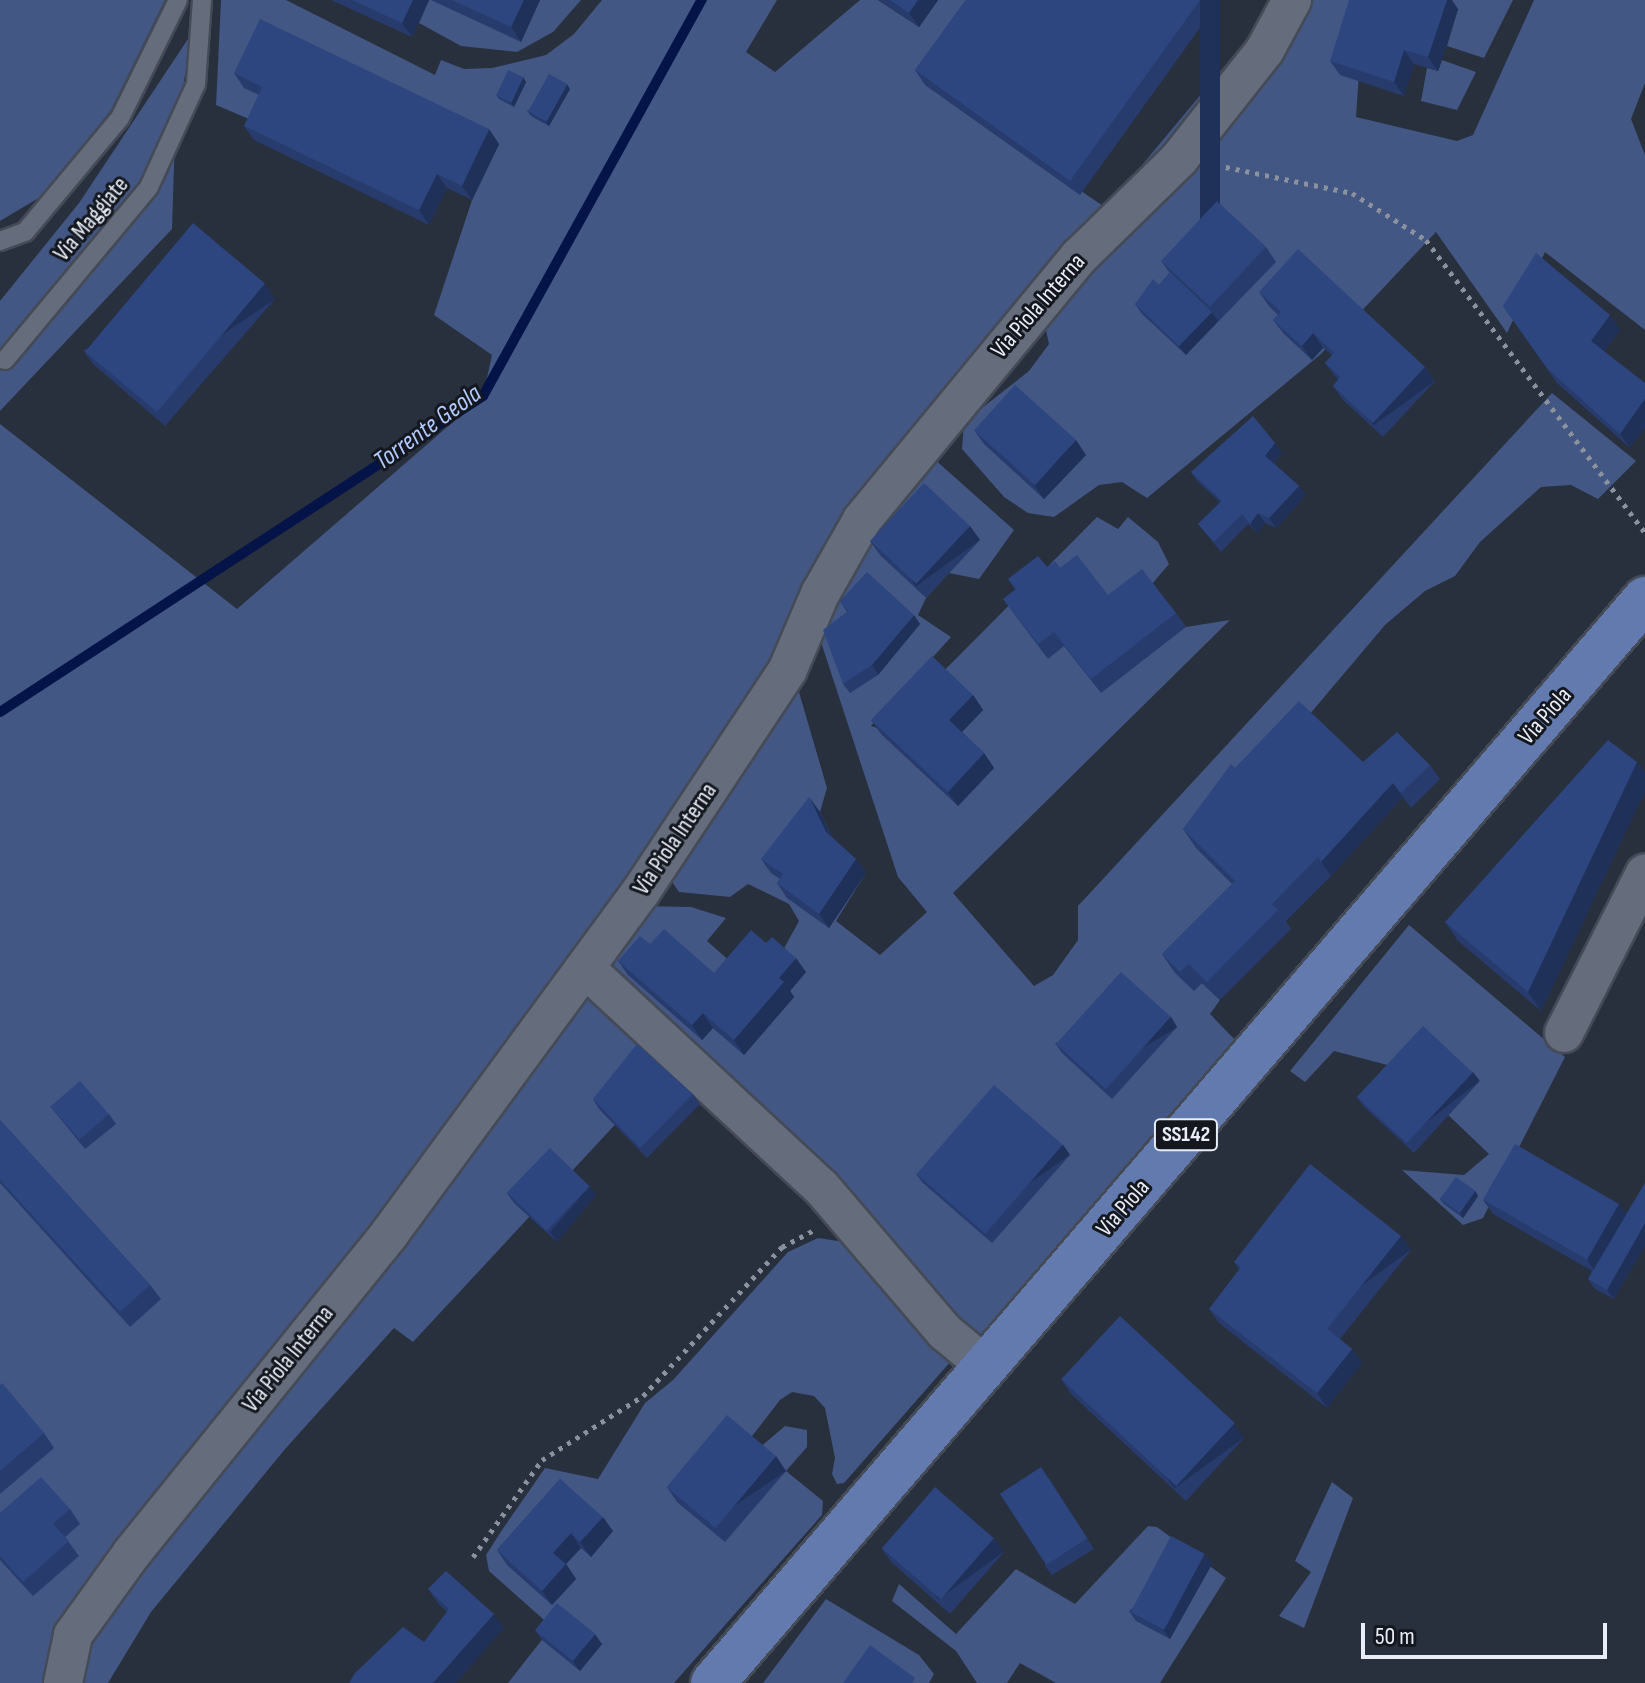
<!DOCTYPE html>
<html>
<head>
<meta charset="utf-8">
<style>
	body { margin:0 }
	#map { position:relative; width:1645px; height:1683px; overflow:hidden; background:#282f3d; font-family:"Sofia Sans Condensed",sans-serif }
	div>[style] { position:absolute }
	.green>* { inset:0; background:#425784 }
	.stream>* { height:10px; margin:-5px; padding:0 5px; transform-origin:5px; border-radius:5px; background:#041449 }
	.path>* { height:5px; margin-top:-2.5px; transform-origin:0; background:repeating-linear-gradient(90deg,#8b919d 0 4px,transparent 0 10px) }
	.roads { filter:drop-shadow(2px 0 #454a57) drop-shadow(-2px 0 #454a57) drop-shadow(0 2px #454a57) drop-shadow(0 -2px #454a57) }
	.lane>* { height:18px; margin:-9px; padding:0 9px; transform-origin:9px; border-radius:9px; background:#656d7d }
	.street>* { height:38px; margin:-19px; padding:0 19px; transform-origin:19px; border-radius:19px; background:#656d7d }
	.primary>* { height:44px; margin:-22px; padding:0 22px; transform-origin:22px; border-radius:22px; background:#627aae }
	.wall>* { inset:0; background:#273c6d }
	.shaded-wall>* { inset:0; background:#203159; transform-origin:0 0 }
	.building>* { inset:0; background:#2d467f; transform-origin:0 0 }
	span { translate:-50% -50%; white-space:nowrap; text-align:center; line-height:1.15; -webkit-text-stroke:6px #14171e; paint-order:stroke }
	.shield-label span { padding:2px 6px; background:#14171e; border:2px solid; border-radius:6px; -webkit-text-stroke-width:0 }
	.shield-label { font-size:22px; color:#e8edf7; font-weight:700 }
	.street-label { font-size:24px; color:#e8edf7 }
	.water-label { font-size:26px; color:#b1cafe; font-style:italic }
	.scale { position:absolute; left:1361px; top:1623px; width:246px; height:36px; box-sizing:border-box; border:4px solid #e8edf7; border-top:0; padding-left:10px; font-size:24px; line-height:28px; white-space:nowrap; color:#e8edf7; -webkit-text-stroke:6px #14171e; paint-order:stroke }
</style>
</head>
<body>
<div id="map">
	<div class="green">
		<i style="clip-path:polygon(0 0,165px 0,111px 110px,42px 196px,0 221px)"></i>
		<i style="clip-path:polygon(221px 0,286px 0,435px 75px,441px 60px,464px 69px,492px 68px,546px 55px,574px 34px,602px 0,777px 0,746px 52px,775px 72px,860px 0,878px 0,919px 27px,938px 0,986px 0,926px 85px,1106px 208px,1275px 6px,1260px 43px,850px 511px,811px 568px,778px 664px,594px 941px,47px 1683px,0 1683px,0 424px,237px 609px,483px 396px,492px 355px,434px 315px,472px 200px,499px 144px,273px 101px,261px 124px,216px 105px)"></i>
		<i style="clip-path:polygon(429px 0,581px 0,553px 32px,517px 52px,461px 46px,419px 23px)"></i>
		<i style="clip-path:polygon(1311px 0,1364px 0,1356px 117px,1457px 141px,1473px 135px,1534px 0,1645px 0,1645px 83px,1631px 119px,1645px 155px,1645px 330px,1545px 252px,1507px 333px,1436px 232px,1321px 354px,1147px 498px,1122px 482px,1099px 485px,1054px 517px,1028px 513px,1004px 497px,962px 449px,964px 422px,1029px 371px,1049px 344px,1043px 317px,1282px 48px)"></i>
		<i style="clip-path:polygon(1430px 0,1513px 0,1484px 58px,1447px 46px,1458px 9px)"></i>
		<i style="clip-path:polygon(192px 33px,175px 135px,172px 229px,0 411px,0 301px,79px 203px)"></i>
		<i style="clip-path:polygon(1442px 60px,1476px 72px,1457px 110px,1421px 101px,1427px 68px,1438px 71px)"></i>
		<i style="clip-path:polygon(1552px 393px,1636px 461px,1598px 499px,1571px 485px,1541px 487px,1480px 542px,1455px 576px,1425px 591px,1385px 625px,1309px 715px,1248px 900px,1193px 991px,1202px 983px,1220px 1000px,1210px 1014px,1236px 1041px,976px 1340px,595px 970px,642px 906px,691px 907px,726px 918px,707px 941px,740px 970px,713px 1028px,744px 1054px,789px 992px,782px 952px,799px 921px,789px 904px,748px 884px,730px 897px,679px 892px,666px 873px,794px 675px,827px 788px,820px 812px,836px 846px,866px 873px,836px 921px,880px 955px,927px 912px,898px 877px,817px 630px,845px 579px,883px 530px,886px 509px,932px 457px,1014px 530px,979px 579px,949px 573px,926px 598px,918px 615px,951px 637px,871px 726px,885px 730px,1097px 517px,1118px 529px,1128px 517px,1158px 542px,1169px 564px,1152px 584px,1186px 627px,1230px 620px,953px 893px,1034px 986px,1053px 975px,1078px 940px,1078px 906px)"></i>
		<i style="clip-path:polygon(1409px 925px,1565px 1057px,1483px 1218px,1463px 1225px,1402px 1170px,1464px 1175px,1489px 1154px,1399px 1068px,1334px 1051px,1305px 1082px,1290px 1071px)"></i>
		<i style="clip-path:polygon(590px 980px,677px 1058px,413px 1342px,394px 1328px,286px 1448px,151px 1612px,108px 1683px,78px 1683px,83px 1640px)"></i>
		<i style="clip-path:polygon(818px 1238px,852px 1243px,959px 1352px,844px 1483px,837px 1484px,832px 1474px,835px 1458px,825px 1408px,814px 1396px,792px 1392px,780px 1400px,749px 1440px,759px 1448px,785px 1426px,807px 1430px,807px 1447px,786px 1471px,823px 1501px,822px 1515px,674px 1683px,508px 1683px,552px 1627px,489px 1571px,486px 1555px,502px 1530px,545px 1468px,598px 1479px,645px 1403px,673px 1380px,788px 1252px)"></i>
		<i style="clip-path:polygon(1332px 1482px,1353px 1498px,1304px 1628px,1279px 1616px,1311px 1572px,1295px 1561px)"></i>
		<i style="clip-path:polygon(1148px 1526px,1157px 1527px,1226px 1578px,1160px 1683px,1056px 1683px,1020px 1663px,1007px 1683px,977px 1683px,956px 1651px,892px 1601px,899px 1584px,956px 1634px,1016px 1569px,1075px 1604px)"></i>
		<i style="clip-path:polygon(826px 1599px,919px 1655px,934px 1674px,929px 1683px,763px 1683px)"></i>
	</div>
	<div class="stream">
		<i style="left:0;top:712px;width:577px;rotate:-33.19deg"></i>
		<i style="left:483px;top:396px;width:453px;rotate:-61.1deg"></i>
	</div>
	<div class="path">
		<i style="left:1216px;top:165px;width:139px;rotate:11.6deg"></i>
		<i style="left:1352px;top:193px;width:88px;rotate:32.4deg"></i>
		<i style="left:1426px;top:240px;width:366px;rotate:53.2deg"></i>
		<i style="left:473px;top:1557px;width:119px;rotate:-54.6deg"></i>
		<i style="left:542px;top:1460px;width:120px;rotate:-32.4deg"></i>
		<i style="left:643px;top:1396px;width:204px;rotate:-47deg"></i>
		<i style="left:782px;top:1247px;width:36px;rotate:-28deg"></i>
	</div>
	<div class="roads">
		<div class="lane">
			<i style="left:0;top:241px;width:27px;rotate:-20deg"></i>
			<i style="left:25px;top:232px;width:148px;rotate:-50.2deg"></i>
			<i style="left:120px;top:118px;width:131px;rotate:-63.8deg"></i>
			<i style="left:5px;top:360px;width:225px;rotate:-50.2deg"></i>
			<i style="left:149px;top:187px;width:113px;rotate:-65.5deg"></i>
			<i style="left:196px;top:84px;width:84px;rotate:-85.9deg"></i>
		</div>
		<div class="street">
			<i style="left:585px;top:968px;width:322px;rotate:42.9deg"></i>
			<i style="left:821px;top:1187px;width:191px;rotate:49.5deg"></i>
			<i style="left:945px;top:1332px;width:55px;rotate:39.8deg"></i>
			<i style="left:1564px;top:1033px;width:179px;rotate:-63.1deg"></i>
			<i style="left:63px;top:1683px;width:49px;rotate:-78.2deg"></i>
			<i style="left:73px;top:1635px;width:101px;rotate:-54.3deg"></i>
			<i style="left:132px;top:1553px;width:411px;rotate:-51.1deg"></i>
			<i style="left:390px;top:1233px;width:422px;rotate:-53.7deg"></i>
			<i style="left:640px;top:893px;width:268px;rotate:-56.5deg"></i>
			<i style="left:788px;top:669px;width:82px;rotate:-66.9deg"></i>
			<i style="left:820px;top:594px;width:85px;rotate:-60.4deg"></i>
			<i style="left:862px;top:520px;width:342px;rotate:-50.5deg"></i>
			<i style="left:1080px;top:256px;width:139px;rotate:-44.4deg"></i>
			<i style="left:1179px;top:159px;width:139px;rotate:-51.7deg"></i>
			<i style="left:1265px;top:50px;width:57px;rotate:-61.6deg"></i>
		</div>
		<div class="primary">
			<i style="left:713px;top:1683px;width:1430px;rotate:-49.31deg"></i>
		</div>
	</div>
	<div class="wall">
		<i style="clip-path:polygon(331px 0,429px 0,412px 37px)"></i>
		<i style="clip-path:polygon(431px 0,540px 0,521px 42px)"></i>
		<i style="clip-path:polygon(879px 0,938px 0,919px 27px)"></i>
		<i style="clip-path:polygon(966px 0,1220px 0,1080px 195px,925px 85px,915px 70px)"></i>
		<i style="clip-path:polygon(1458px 9px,1438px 71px,1414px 64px,1404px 96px,1340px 75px,1330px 61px)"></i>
		<i style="clip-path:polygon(234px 73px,499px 144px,472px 200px,447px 188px,429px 225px,254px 140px,244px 126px,259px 95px,244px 88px)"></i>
		<i style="clip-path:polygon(523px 77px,526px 82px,514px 107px,499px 99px,496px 95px)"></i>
		<i style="clip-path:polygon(570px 89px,549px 126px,531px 116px,527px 111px)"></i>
		<i style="clip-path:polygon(1266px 247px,1276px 262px,1186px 355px,1142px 314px,1135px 304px,1159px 285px,1170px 273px,1161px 261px)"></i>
		<i style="clip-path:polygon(1259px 292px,1425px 367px,1435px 381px,1383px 437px,1343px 400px,1333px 386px,1338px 380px,1325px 363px,1332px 355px,1323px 348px,1312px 360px,1284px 334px,1273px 320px,1278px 315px,1269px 306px)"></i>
		<i style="clip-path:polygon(275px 299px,165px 426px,93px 364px,83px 350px)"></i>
		<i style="clip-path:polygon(1503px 306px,1620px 330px,1604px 351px,1630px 448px,1557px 383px)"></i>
		<i style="clip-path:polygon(974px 430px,1086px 455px,1044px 499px,984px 444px)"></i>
		<i style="clip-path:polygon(1275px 443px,1282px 453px,1274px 463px,1299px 486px,1306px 495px,1276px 528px,1265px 523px,1257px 533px,1248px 524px,1221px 552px,1198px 524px,1220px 502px,1197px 481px,1191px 472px)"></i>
		<i style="clip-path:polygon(980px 540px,926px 598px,880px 555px,870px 541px)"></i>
		<i style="clip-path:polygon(1047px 567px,1060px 568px,1108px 595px,1176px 613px,1186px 627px,1101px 693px,1064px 646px,1048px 659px,1003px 599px,1015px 590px,1008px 579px)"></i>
		<i style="clip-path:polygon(840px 601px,920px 624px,878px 675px,850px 693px,843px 684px,847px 612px)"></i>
		<i style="clip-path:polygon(973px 695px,983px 710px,962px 732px,984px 753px,994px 768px,958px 806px,881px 734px,871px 720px)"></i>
		<i style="clip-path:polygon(1363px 762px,1430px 765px,1440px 779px,1411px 808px,1403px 797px,1331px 876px,1286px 921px,1291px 929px,1220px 1000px,1202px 983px,1194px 991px,1175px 973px,1162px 954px,1232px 884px,1196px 848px,1183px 829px,1235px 768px)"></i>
		<i style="clip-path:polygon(1637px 762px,1645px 773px,1645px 791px,1541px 1011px,1458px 941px,1445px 922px)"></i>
		<i style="clip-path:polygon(820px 812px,832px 837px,856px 859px,866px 873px,829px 928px,787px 898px,777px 883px,780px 879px,771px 873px,761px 859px)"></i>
		<i style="clip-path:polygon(766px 943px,806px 972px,790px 991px,794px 997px,744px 1055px,713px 1028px,702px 1040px,628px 975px,618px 961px,650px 944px,714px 973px)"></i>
		<i style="clip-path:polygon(1171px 1017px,1177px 1027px,1112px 1099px,1062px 1053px,1055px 1043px)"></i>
		<i style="clip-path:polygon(1480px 1081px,1414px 1153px,1364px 1107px,1357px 1097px)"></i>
		<i style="clip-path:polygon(693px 1094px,700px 1104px,647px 1158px,599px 1109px,593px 1099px)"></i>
		<i style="clip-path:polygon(50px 1106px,109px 1114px,116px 1124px,85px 1149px)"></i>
		<i style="clip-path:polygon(0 1120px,150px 1285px,161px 1299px,130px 1327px,0 1183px)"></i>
		<i style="clip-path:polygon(1063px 1145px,1070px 1155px,992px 1243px,923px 1183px,916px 1174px)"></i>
		<i style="clip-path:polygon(1645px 1183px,1645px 1245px,1614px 1299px,1595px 1289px,1588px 1279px,1592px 1271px,1493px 1214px,1483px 1200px,1626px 1214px)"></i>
		<i style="clip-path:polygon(590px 1186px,596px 1195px,557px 1242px,514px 1203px,507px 1193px)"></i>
		<i style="clip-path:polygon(1475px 1191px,1478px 1196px,1463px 1218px,1444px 1204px,1440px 1199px)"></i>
		<i style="clip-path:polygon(1411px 1250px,1340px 1339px,1352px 1349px,1362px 1363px,1327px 1408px,1219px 1323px,1209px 1309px,1239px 1270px,1234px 1262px)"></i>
		<i style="clip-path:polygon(1061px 1379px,1244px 1438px,1186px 1501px,1071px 1394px)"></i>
		<i style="clip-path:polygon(0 1385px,44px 1433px,54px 1448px,0 1494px)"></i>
		<i style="clip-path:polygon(786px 1471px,725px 1542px,677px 1502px,667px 1487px)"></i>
		<i style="clip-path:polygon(1048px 1477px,1094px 1549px,1052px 1575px,1045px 1566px)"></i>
		<i style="clip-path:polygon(560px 1479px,613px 1531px,591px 1557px,581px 1548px,566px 1564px,576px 1579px,552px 1605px,507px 1565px,497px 1550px)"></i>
		<i style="clip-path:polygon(70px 1509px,80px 1524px,65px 1537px,79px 1556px,33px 1596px,0 1560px,0 1513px)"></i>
		<i style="clip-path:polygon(994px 1538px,1004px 1552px,950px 1614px,891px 1562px,881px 1548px)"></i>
		<i style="clip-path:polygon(1205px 1554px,1212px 1564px,1170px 1639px,1136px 1621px,1129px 1611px)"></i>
		<i style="clip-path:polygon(428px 1589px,504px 1628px,424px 1642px,447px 1612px,438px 1603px)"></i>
		<i style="clip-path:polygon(535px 1630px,602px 1644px,580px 1671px,542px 1640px)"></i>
	</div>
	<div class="shaded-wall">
		<i style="clip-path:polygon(413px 0,429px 0,412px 37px,402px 23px)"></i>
		<i style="clip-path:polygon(524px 0,540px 0,521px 42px,511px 27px)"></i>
		<i style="clip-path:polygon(918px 0,938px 0,919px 27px,909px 13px)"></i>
		<i style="left:1200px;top:0;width:20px;height:223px"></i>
		<i style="clip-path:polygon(1447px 0,1452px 0,1458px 9px,1438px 71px,1428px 57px)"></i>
		<i style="clip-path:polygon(1404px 50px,1414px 64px,1404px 96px,1394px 82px)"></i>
		<i style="clip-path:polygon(523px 77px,526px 82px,514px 107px,511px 102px)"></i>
		<i style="clip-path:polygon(567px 84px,570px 89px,549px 126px,545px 121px)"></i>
		<i style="clip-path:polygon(489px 129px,499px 144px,472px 200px,462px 186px)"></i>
		<i style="clip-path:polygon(437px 174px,447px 188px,429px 225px,419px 210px)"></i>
		<i style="left:265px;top:284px;width:18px;height:169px;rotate:56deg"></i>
		<i style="clip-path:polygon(1212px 312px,1218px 321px,1186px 355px,1179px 346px)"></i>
		<i style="clip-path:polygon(1610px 315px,1620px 330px,1601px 355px,1591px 341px)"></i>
		<i style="clip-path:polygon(1313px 333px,1323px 348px,1312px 360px,1302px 346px)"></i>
		<i style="left:1425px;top:367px;width:17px;height:76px;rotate:54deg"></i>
		<i style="clip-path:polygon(1645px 399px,1645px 428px,1630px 448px,1620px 434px)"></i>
		<i style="clip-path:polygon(1076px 440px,1086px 455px,1044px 499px,1034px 485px)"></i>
		<i style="clip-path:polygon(1275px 443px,1282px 453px,1272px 465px,1265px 456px)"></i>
		<i style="clip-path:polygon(1299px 486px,1306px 495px,1276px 528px,1269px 518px)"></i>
		<i style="clip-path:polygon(1258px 513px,1265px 523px,1257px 533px,1250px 524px)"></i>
		<i style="left:970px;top:526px;width:17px;height:79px;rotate:54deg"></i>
		<i style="clip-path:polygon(914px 615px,920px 624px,878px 675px,872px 665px)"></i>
		<i style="clip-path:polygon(973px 695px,983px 710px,959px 735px,949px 720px)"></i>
		<i style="clip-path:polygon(984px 753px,994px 768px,958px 806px,948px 792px)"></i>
		<i style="clip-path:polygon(1637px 762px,1645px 773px,1645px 791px,1541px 1011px,1528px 992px)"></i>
		<i style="clip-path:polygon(1393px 783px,1403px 797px,1331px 876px,1318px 857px)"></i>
		<i style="clip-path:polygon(809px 797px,820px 812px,836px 847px,826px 832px)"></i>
		<i style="clip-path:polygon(856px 859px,866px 873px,829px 928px,819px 914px)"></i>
		<i style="clip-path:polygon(796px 958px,806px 972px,790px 991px,794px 997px,744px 1055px,734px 1040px,779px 978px)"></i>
		<i style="clip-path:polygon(703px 1013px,713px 1028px,702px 1040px,692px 1025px)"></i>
		<i style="left:1171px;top:1017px;width:12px;height:98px;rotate:59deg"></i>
		<i style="left:1473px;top:1072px;width:11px;height:98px;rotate:52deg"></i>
		<i style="left:1063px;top:1145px;width:12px;height:118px;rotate:55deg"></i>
		<i style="clip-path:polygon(590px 1186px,596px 1195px,557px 1242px,550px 1232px)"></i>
		<i style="clip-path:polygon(1475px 1191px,1478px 1196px,1463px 1218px,1460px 1213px)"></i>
		<i style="clip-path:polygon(1619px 1203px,1629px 1218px,1597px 1274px,1587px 1260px)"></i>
		<i style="clip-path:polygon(1645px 1223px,1645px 1245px,1614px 1299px,1607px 1290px)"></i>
		<i style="left:1401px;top:1236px;width:17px;height:119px;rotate:54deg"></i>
		<i style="clip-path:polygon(1352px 1349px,1362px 1363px,1327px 1408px,1317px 1393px)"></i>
		<i style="left:1234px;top:1424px;width:17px;height:86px;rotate:54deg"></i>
		<i style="left:776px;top:1456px;width:18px;height:94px;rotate:56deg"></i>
		<i style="clip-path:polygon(603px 1517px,613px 1531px,591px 1557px,580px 1542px)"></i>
		<i style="clip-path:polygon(571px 1533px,581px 1548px,566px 1564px,576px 1579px,552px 1605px,542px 1591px,553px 1553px)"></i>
		<i style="left:994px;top:1538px;width:17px;height:81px;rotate:54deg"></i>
		<i style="clip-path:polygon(1205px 1554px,1212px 1564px,1170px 1639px,1163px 1630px)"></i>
		<i style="clip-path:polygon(494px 1614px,504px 1628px,456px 1683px,433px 1683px)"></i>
		<i style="clip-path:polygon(595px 1634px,602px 1644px,580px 1671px,573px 1661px)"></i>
	</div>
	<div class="building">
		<i style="clip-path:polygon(352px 0,413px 0,402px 23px)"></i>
		<i style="clip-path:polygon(452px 0,524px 0,511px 27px)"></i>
		<i style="clip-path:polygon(890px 0,918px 0,909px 13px)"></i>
		<i style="clip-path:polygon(966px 0,1200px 0,1070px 181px,915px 70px)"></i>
		<i style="clip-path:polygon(1349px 0,1447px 0,1428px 57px,1404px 50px,1394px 82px,1330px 61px)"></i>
		<i style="clip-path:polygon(260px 19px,489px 129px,462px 186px,437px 174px,419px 210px,244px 126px,262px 87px,234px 73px)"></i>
		<i style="left:508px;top:70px;width:17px;height:28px;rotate:25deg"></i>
		<i style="left:549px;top:74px;width:21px;height:43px;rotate:29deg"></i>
		<i style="left:1217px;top:201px;width:67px;height:82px;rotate:43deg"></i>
		<i style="left:193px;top:223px;width:94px;height:168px;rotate:40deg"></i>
		<i style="clip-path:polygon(1298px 249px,1425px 367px,1373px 423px,1333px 386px,1340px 377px,1325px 363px,1334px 353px,1313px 333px,1302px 346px,1273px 320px,1281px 312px,1259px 292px)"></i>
		<i style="clip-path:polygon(1536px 253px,1610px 315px,1591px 341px,1645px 383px,1645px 399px,1620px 434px,1547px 368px,1503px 306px)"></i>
		<i style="clip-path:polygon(1170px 272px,1212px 312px,1179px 346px,1135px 304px,1153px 279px,1159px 285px)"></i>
		<i style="left:1015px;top:385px;width:82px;height:61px;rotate:42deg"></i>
		<i style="clip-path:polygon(1253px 416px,1275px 443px,1265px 456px,1299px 486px,1269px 518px,1258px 513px,1250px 524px,1242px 514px,1214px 542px,1198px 524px,1222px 501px,1191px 472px)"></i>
		<i style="left:924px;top:483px;width:63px;height:79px;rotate:43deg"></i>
		<i style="clip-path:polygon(1077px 555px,1108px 595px,1142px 569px,1176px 613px,1091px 679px,1054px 632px,1038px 644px,1003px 599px,1016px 589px,1008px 579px,1038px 556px,1047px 567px,1055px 561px,1060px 568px)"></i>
		<i style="clip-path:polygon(867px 572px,914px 615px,872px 665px,843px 684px,823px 630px,848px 611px,840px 601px)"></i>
		<i style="clip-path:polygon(932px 656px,973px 695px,949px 720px,984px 753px,948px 792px,871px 720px)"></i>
		<i style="clip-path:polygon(1299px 701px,1363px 762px,1397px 732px,1430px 765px,1401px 793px,1393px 783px,1321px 862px,1305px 836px,1235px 768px)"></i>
		<i style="clip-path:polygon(1608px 740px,1637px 762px,1528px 992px,1445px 922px)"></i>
		<i style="clip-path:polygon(1231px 764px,1305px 836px,1318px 857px,1272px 904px,1278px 910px,1207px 982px,1189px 964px,1180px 972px,1162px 954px,1235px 881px,1183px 829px)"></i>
		<i style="clip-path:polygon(809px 797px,826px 832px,856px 859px,819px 914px,777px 883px,783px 874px,761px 859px)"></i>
		<i style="clip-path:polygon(664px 929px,714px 973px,751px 930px,766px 943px,772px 937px,796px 958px,779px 978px,784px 982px,734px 1040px,703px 1013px,692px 1025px,618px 961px,640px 936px,650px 944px)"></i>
		<i style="left:1121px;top:972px;width:67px;height:97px;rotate:42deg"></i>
		<i style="left:1423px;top:1026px;width:68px;height:97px;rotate:43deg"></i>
		<i style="clip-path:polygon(637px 1044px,693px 1094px,640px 1148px,593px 1099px)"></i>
		<i style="left:80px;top:1081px;width:44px;height:39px;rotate:49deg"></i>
		<i style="left:994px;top:1085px;width:91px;height:118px;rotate:41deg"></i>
		<i style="clip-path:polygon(0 1120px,150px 1285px,120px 1312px,0 1180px)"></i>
		<i style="left:1515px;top:1144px;width:120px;height:64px;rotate:30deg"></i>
		<i style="left:550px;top:1148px;width:55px;height:62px;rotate:44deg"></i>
		<i style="clip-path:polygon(1310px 1164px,1401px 1236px,1327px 1329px,1352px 1349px,1317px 1393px,1209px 1309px,1241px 1267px,1234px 1262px)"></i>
		<i style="left:1456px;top:1177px;width:24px;height:27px;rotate:36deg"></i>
		<i style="clip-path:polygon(1645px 1183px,1645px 1223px,1607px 1290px,1588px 1279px)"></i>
		<i style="left:1120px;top:1316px;width:157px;height:86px;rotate:43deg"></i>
		<i style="clip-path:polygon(2px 1383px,44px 1433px,0 1471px,0 1385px)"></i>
		<i style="left:727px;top:1415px;width:64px;height:94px;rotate:40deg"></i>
		<i style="left:1041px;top:1467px;width:85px;height:49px;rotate:57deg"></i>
		<i style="clip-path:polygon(41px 1477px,70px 1509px,53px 1524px,69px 1541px,23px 1582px,0 1556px,0 1513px)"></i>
		<i style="clip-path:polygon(560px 1479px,603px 1517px,580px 1542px,571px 1533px,553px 1553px,566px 1564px,542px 1591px,497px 1550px)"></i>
		<i style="left:935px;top:1487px;width:78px;height:81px;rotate:41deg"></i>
		<i style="left:1171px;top:1536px;width:38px;height:86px;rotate:28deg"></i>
		<i style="clip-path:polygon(446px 1571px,494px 1614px,433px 1683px,349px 1683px,355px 1673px,403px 1627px,424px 1642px,449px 1609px,428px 1589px)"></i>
		<i style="left:557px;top:1603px;width:49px;height:35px;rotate:39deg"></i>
		<i style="clip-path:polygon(870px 1645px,915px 1678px,912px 1683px,843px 1683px)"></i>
	</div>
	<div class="shield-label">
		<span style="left:1186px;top:1135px">SS142</span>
	</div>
	<div class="street-label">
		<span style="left:91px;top:219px;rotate:-50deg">Via Maggiate</span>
		<span style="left:1038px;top:306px;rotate:-49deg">Via Piola Interna</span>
		<span style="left:1545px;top:716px;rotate:-49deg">Via Piola</span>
		<span style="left:675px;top:839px;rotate:-56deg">Via Piola Interna</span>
		<span style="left:1123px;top:1208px;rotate:-49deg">Via Piola</span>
		<span style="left:288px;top:1359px;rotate:-51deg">Via Piola Interna</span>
	</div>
	<div class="water-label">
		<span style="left:428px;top:428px;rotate:-36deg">Torrente Geola</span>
	</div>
	<div class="scale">50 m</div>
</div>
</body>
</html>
